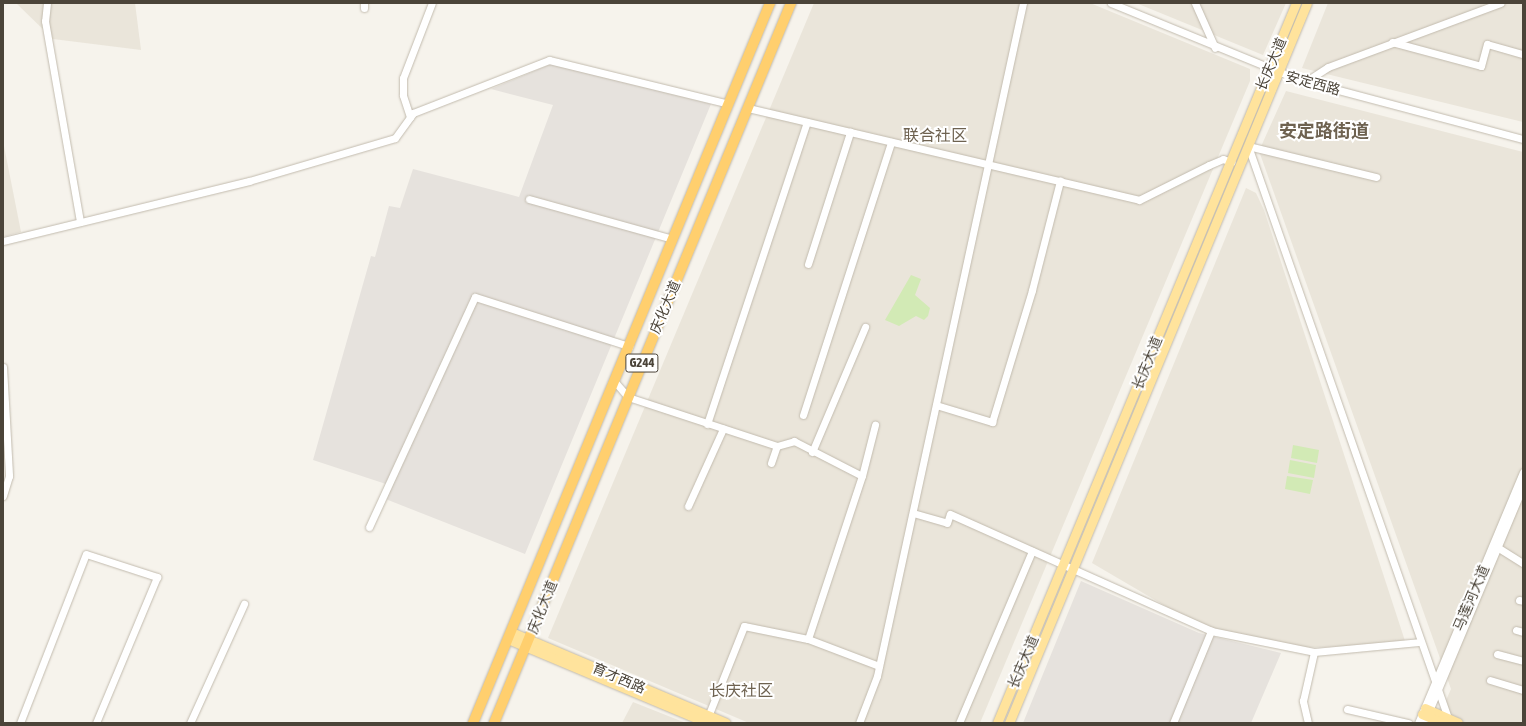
<!DOCTYPE html>
<meta charset="utf-8">
<style>
body{margin:0}
#map{position:relative;width:1526px;height:726px;overflow:hidden;background:#f6f3ec;font-family:"Asap Condensed","Noto Sans SC",sans-serif}
div>[style]{position:absolute}
[style*='--x']{left:calc(var(--x)*1px);top:calc(var(--y)*1px);width:calc(var(--w)*1px);rotate:calc(var(--a)*1deg)}
.residential>*{inset:0;background:#eae5da}
.industrial>*{inset:0;background:#e6e2dd}
.green>*{inset:0;background:#d2eab5}
.roads{filter:drop-shadow(0 0 1px #c2bbae) drop-shadow(0 0 1px #c2bbae)}
.minor>*{height:7px;margin:-3.5px;padding:0 3.5px;transform-origin:3.5px;border-radius:3.5px;background:#fff}
.major>*{height:9px;margin:-4.5px;padding:0 4.5px;transform-origin:4.5px;border-radius:4.5px;background:#ffe39c}
.highway>*{height:10px;margin:-5px;padding:0 5px;transform-origin:5px;border-radius:5px;background:#ffcf6e}
span{translate:-50% -50%;white-space:nowrap;text-align:center;line-height:1.15;-webkit-text-stroke:4px #fff;paint-order:stroke}
.shield-label span{padding:1px 3px;background:#fff;border:1px solid;border-radius:3px;-webkit-text-stroke-width:0}
.shield-label{font-size:13px;color:#4b4439;font-weight:700}
.street-label{font-size:14px;color:#4b4439}
.quarter-label{font-size:16px;color:#6e6250}
.district-label{font-size:18px;color:#6e6250;font-weight:700}
.frame{position:absolute;inset:0;border:4px solid #4b4439;pointer-events:none}
</style>
<div id="map">
<div class="residential">
<i style="clip-path:polygon(16px 3px,135px 3px,141px 50px,53px 39px)"></i>
<i style="clip-path:polygon(814px 3px,1090px 3px,1250px 69px,1250px 81px,980px 723px,749px 723px,548px 638px)"></i>
<i style="clip-path:polygon(1136px 3px,1286px 3px,1263px 55px)"></i>
<i style="clip-path:polygon(1328px 3px,1523px 3px,1523px 122px,1302px 68px)"></i>
<i style="clip-path:polygon(1286px 91px,1523px 152px,1523px 723px,1436px 723px,1451px 689px,1259px 151px)"></i>
<i style="clip-path:polygon(3px 141px,21px 232px,3px 237px)"></i>
<i style="clip-path:polygon(1246px 188px,1256px 193px,1264px 210px,1406px 644px,1296px 648px,1208px 631px,1092px 563px)"></i>
<i style="clip-path:polygon(633px 702px,686px 723px,622px 723px)"></i>
</div>
<div class="industrial">
<i style="clip-path:polygon(551px 64px,711px 104px,525px 554px,383px 498px,389px 485px,313px 460px,371px 256px,375px 257px,389px 206px,400px 208px,413px 169px,519px 197px,553px 105px,491px 89px)"></i>
<i style="clip-path:polygon(1081px 581px,1199px 633px,1281px 653px,1251px 723px,1023px 723px)"></i>
</div>
<div class="green">
<i style="clip-path:polygon(911px 275px,921px 279px,915px 295px,930px 308px,928px 316px,924px 320px,916px 316px,899px 326px,885px 320px)"></i>
<i style="clip-path:polygon(1293px 445px,1319px 450px,1317px 463px,1291px 458px)"></i>
<i style="clip-path:polygon(1290px 460px,1316px 465px,1314px 478px,1288px 473px)"></i>
<i style="clip-path:polygon(1287px 476px,1313px 480px,1310px 494px,1285px 489px)"></i>
</div>
<div class="roads">
<div class="minor">
<i style="--x:47;--y:3;--w:18;--a:96"></i>
<i style="--x:45;--y:21;--w:204;--a:80.1"></i>
<i style="--x:1111;--y:3;--w:201;--a:22.2"></i>
<i style="--x:1297;--y:79;--w:234;--a:14.9"></i>
<i style="--x:1195;--y:3;--w:49;--a:66"></i>
<i style="--x:364;--y:8;--w:5;--a:-90"></i>
<i style="--x:1392;--y:42;--w:92;--a:15.1"></i>
<i style="--x:1481;--y:66;--w:23;--a:-75"></i>
<i style="--x:1487;--y:44;--w:37;--a:16"></i>
<i style="--x:1305;--y:82;--w:27;--a:-33"></i>
<i style="--x:1328;--y:67;--w:184;--a:-20.4"></i>
<i style="--x:748;--y:108;--w:402;--a:13.2"></i>
<i style="--x:1139;--y:200;--w:78;--a:-26.6"></i>
<i style="--x:1209;--y:165;--w:15;--a:-23"></i>
<i style="--x:1223;--y:159;--w:9;--a:21"></i>
<i style="--x:410;--y:117;--w:23;--a:-108"></i>
<i style="--x:403;--y:95;--w:17;--a:-90"></i>
<i style="--x:403;--y:78;--w:80;--a:-68.9"></i>
<i style="--x:1248;--y:146;--w:609;--a:70.73"></i>
<i style="--x:1248;--y:146;--w:132;--a:13.6"></i>
<i style="--x:529;--y:199;--w:149;--a:15.5"></i>
<i style="--x:3;--y:241;--w:253;--a:-13.7"></i>
<i style="--x:249;--y:181;--w:152;--a:-16.4"></i>
<i style="--x:395;--y:138;--w:31;--a:-54"></i>
<i style="--x:413;--y:113;--w:146;--a:-21.3"></i>
<i style="--x:549;--y:60;--w:185;--a:13.7"></i>
<i style="--x:808;--y:264;--w:139;--a:-72.3"></i>
<i style="--x:3;--y:367;--w:109;--a:86.8"></i>
<i style="--x:9;--y:476;--w:21;--a:107"></i>
<i style="--x:615;--y:382;--w:20;--a:49"></i>
<i style="--x:628;--y:397;--w:157;--a:18.2"></i>
<i style="--x:936;--y:405;--w:59;--a:16.9"></i>
<i style="--x:992;--y:422;--w:138;--a:-73.1"></i>
<i style="--x:1032;--y:290;--w:113;--a:-75.6"></i>
<i style="--x:803;--y:415;--w:287;--a:-72.1"></i>
<i style="--x:707;--y:424;--w:318;--a:-71.7"></i>
<i style="--x:812;--y:452;--w:136;--a:-67"></i>
<i style="--x:771;--y:463;--w:18;--a:-71"></i>
<i style="--x:777;--y:446;--w:18;--a:-16"></i>
<i style="--x:794;--y:441;--w:76;--a:27.2"></i>
<i style="--x:688;--y:506;--w:85;--a:-65.6"></i>
<i style="--x:913;--y:513;--w:35;--a:16"></i>
<i style="--x:947;--y:523;--w:9;--a:-72"></i>
<i style="--x:950;--y:514;--w:286;--a:24.1"></i>
<i style="--x:1211;--y:631;--w:105;--a:11.5"></i>
<i style="--x:1314;--y:652;--w:105;--a:-5.4"></i>
<i style="--x:369;--y:527;--w:253;--a:-65.3"></i>
<i style="--x:475;--y:297;--w:162;--a:17.7"></i>
<i style="--x:1497;--y:547;--w:31;--a:32"></i>
<i style="--x:1519;--y:600;--w:4;--a:14"></i>
<i style="--x:1516;--y:630;--w:7;--a:16"></i>
<i style="--x:808;--y:639;--w:172;--a:-71.7"></i>
<i style="--x:862;--y:476;--w:53;--a:-75.7"></i>
<i style="--x:1497;--y:654;--w:27;--a:15"></i>
<i style="--x:1490;--y:680;--w:34;--a:17"></i>
<i style="--x:1347;--y:709;--w:63;--a:12.9"></i>
<i style="--x:707;--y:719;--w:100;--a:-68.3"></i>
<i style="--x:744;--y:626;--w:65;--a:11.5"></i>
<i style="--x:808;--y:639;--w:76;--a:20.8"></i>
<i style="--x:20;--y:723;--w:181;--a:-68.7"></i>
<i style="--x:86;--y:554;--w:75;--a:17.9"></i>
<i style="--x:157;--y:577;--w:158;--a:112.7"></i>
<i style="--x:190;--y:723;--w:131;--a:-65.6"></i>
<i style="--x:859;--y:723;--w:50;--a:-69"></i>
<i style="--x:877;--y:676;--w:689;--a:-77.76"></i>
<i style="--x:959;--y:723;--w:187;--a:-67"></i>
<i style="--x:1173;--y:723;--w:100;--a:-67.6"></i>
<i style="--x:1308;--y:723;--w:23;--a:-103"></i>
<i style="--x:1303;--y:701;--w:50;--a:-77.3"></i>
<i style="--x:1418;--y:723;--w:272;--a:-67.3"></i>
<i style="--x:1424;--y:723;--w:257;--a:-67.3"></i>
</div>
<div class="major">
<i style="--x:511;--y:632;--w:233;--a:22.9"></i>
<i style="--x:508;--y:639;--w:217;--a:22.8"></i>
<i style="--x:1425;--y:708;--w:36;--a:24"></i>
<i style="--x:1422;--y:714;--w:23;--a:23"></i>
<i style="--x:997;--y:723;--w:780;--a:-67.45"></i>
<i style="--x:1009;--y:723;--w:779;--a:-67.52"></i>
</div>
<div class="highway">
<i style="--x:473;--y:723;--w:779;--a:-67.58"></i>
<i style="--x:494;--y:723;--w:779;--a:-67.58"></i>
</div>
</div>
<div class="shield-label">
<span style="left:642px;top:363px">G244</span>
</div>
<div class="street-label">
<span style="left:1271px;top:64px;rotate:-67deg">长庆大道</span>
<span style="left:1313px;top:83px;rotate:15deg">安定西路</span>
<span style="left:665px;top:307px;rotate:-67deg">庆化大道</span>
<span style="left:1147px;top:363px;rotate:-68deg">长庆大道</span>
<span style="left:1471px;top:598px;rotate:-67deg">马莲河大道</span>
<span style="left:542px;top:607px;rotate:-68deg">庆化大道</span>
<span style="left:1023px;top:662px;rotate:-67deg">长庆大道</span>
<span style="left:619px;top:678px;rotate:23deg">育才西路</span>
</div>
<div class="quarter-label">
<span style="left:935px;top:135px">联合社区</span>
<span style="left:741px;top:690px">长庆社区</span>
</div>
<div class="district-label">
<span style="left:1324px;top:131px">安定路街道</span>
</div>
<div class="frame"></div>
</div>
